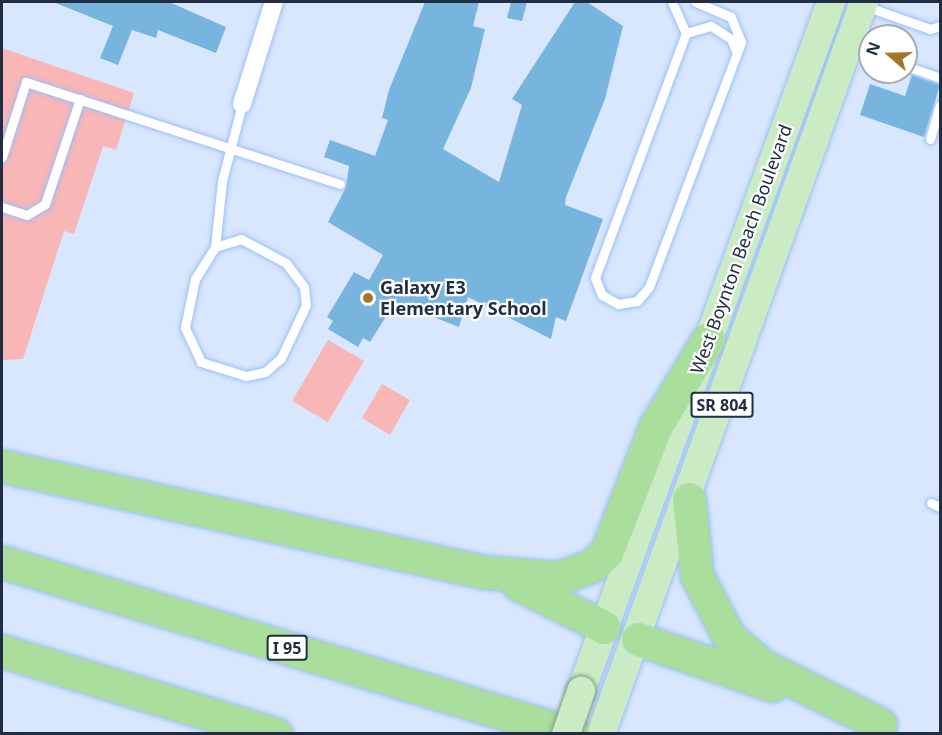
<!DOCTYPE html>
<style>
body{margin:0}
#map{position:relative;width:942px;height:735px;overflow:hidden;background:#d8e7fe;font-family:"Noto Sans",sans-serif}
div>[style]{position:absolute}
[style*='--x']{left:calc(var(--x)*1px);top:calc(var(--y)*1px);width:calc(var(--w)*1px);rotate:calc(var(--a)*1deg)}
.green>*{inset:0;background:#f9b6b6}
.building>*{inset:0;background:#77b4de}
.roads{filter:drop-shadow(0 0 2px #9cbff7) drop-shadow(0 0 2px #9cbff7)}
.lane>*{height:9px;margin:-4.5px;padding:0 4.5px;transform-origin:4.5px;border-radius:4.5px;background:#fff}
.street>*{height:18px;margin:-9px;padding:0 9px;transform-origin:9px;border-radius:9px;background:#fff}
.primary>*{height:28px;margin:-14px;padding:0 14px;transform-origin:14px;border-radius:14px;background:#cbebc4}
.highway>*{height:33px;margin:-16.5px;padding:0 16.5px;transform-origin:16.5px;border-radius:16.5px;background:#a9de9c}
.bridges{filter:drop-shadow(0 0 2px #79a07d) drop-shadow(0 0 2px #79a07d)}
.primary-bridge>*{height:28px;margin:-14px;padding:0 14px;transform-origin:14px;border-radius:14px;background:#cbebc4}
.dots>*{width:16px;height:16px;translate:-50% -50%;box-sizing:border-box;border:3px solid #fff;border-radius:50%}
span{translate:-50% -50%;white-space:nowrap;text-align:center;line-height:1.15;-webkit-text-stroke:4.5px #fff;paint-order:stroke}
.shield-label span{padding:2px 4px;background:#fff;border:2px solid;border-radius:4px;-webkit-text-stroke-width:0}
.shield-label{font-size:16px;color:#202d43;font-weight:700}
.street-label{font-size:18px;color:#202d43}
.poi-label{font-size:18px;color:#202d43;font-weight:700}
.left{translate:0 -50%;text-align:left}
.frame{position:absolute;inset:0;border:3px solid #202d43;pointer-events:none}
.north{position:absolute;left:858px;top:24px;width:60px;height:60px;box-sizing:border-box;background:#fff;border:2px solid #a6abb4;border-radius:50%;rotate:290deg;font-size:16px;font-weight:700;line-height:24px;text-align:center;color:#202d43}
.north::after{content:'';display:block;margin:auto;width:21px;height:27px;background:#a27828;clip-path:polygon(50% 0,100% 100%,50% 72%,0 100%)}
</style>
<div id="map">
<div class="green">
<i style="clip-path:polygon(2px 48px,134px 93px,116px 150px,103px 146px,74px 234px,64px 231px,23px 359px,2px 360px)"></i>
<i style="clip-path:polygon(328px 340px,364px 361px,328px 422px,292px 401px)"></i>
<i style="clip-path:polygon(382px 384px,410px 400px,390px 435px,362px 418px)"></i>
</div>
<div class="building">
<i style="clip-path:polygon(53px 2px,169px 2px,226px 27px,216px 53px,158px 30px,156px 38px,132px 30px,118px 65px,100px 58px,113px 26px)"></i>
<i style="clip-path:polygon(425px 2px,479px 2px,473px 26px,485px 29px,471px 88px,443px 149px,499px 182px,522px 105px,512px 99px,575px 2px,587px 2px,623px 26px,605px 99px,566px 197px,565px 205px,603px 219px,566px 321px,556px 317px,551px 339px,468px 297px,459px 327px,395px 302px,370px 342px,363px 338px,358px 347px,328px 329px,333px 321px,327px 317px,354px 272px,369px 280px,383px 255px,328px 222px,346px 187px,349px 166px,324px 157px,330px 140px,375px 156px,388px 120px,382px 118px,389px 90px)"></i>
<i style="clip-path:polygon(511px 2px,527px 2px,522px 21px,507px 18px)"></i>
<i style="clip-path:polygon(912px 75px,940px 85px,924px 137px,860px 115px,870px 84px,905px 96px)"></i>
</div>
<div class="roads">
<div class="lane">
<i style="--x:672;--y:2;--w:34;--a:66"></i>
<i style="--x:686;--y:33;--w:261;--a:110.4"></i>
<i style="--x:595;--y:278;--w:18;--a:68"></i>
<i style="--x:602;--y:295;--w:18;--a:29"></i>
<i style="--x:618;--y:304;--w:19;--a:-9"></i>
<i style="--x:637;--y:301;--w:18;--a:-49"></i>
<i style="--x:649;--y:287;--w:262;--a:-69.4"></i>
<i style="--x:741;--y:42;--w:27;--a:-112"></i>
<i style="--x:731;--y:17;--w:39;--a:-157"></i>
<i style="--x:865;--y:6;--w:69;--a:19.5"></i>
<i style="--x:930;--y:29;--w:10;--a:-17"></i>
<i style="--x:686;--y:33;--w:26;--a:-16"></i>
<i style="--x:711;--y:26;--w:24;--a:33"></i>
<i style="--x:731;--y:39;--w:15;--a:67"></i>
<i style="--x:850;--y:48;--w:21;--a:17"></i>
<i style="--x:906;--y:66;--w:36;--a:19"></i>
<i style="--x:930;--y:139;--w:35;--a:-74"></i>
<i style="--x:2;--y:157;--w:79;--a:-72.3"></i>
<i style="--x:26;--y:82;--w:330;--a:18"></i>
<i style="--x:2;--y:207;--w:26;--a:18"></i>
<i style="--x:27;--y:215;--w:21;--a:-31"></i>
<i style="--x:45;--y:204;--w:111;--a:-71.6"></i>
<i style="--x:241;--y:239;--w:51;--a:28.1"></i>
<i style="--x:286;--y:263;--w:30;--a:53"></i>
<i style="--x:304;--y:287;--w:18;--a:84"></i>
<i style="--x:306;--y:305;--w:59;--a:115.3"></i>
<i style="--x:281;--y:358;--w:21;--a:139"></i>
<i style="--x:265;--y:372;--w:19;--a:168"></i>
<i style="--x:246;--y:376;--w:47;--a:-162.7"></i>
<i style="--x:201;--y:362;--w:38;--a:-115"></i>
<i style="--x:185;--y:327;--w:49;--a:-78.2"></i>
<i style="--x:195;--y:279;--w:38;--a:-58"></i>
<i style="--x:215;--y:247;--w:27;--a:-17"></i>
<i style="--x:215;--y:247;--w:66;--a:-83.9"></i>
<i style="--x:222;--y:181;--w:80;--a:-75.4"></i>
<i style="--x:931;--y:503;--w:10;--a:24"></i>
</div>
<div class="street">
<i style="--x:242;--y:104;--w:107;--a:-72.6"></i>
</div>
<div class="primary">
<i style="--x:581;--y:691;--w:733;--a:-70.06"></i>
<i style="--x:601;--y:734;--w:778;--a:-70.24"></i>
</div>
<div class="highway">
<i style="--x:2;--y:466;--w:495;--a:12.4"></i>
<i style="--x:486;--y:572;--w:73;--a:4.7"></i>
<i style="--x:559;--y:578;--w:34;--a:-21"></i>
<i style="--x:591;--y:566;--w:20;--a:-41"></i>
<i style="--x:606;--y:553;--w:135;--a:-68.7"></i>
<i style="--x:655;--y:427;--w:103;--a:-58.9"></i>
<i style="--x:689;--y:499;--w:77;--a:84.1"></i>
<i style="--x:697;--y:576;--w:69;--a:62.3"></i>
<i style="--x:729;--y:637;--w:45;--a:40.5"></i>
<i style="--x:763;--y:666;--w:131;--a:26.4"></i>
<i style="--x:2;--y:562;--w:596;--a:16.76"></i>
<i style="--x:518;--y:584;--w:96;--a:26.6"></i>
<i style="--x:638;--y:639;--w:142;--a:18.9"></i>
<i style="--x:2;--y:651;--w:286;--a:16.9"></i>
</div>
</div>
<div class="bridges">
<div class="primary-bridge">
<i style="--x:566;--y:734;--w:46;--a:-70.8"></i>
</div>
</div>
<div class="dots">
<i style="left:368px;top:298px;background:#a27828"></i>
</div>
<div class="shield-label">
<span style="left:722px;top:405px">SR 804</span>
<span style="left:287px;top:648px">I 95</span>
</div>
<div class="street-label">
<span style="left:741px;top:249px;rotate:-70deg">West Boynton Beach Boulevard</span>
</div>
<div class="poi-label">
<span class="left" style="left:380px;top:298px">Galaxy E3<br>Elementary School</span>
</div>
<div class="frame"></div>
<div class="north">N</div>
</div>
